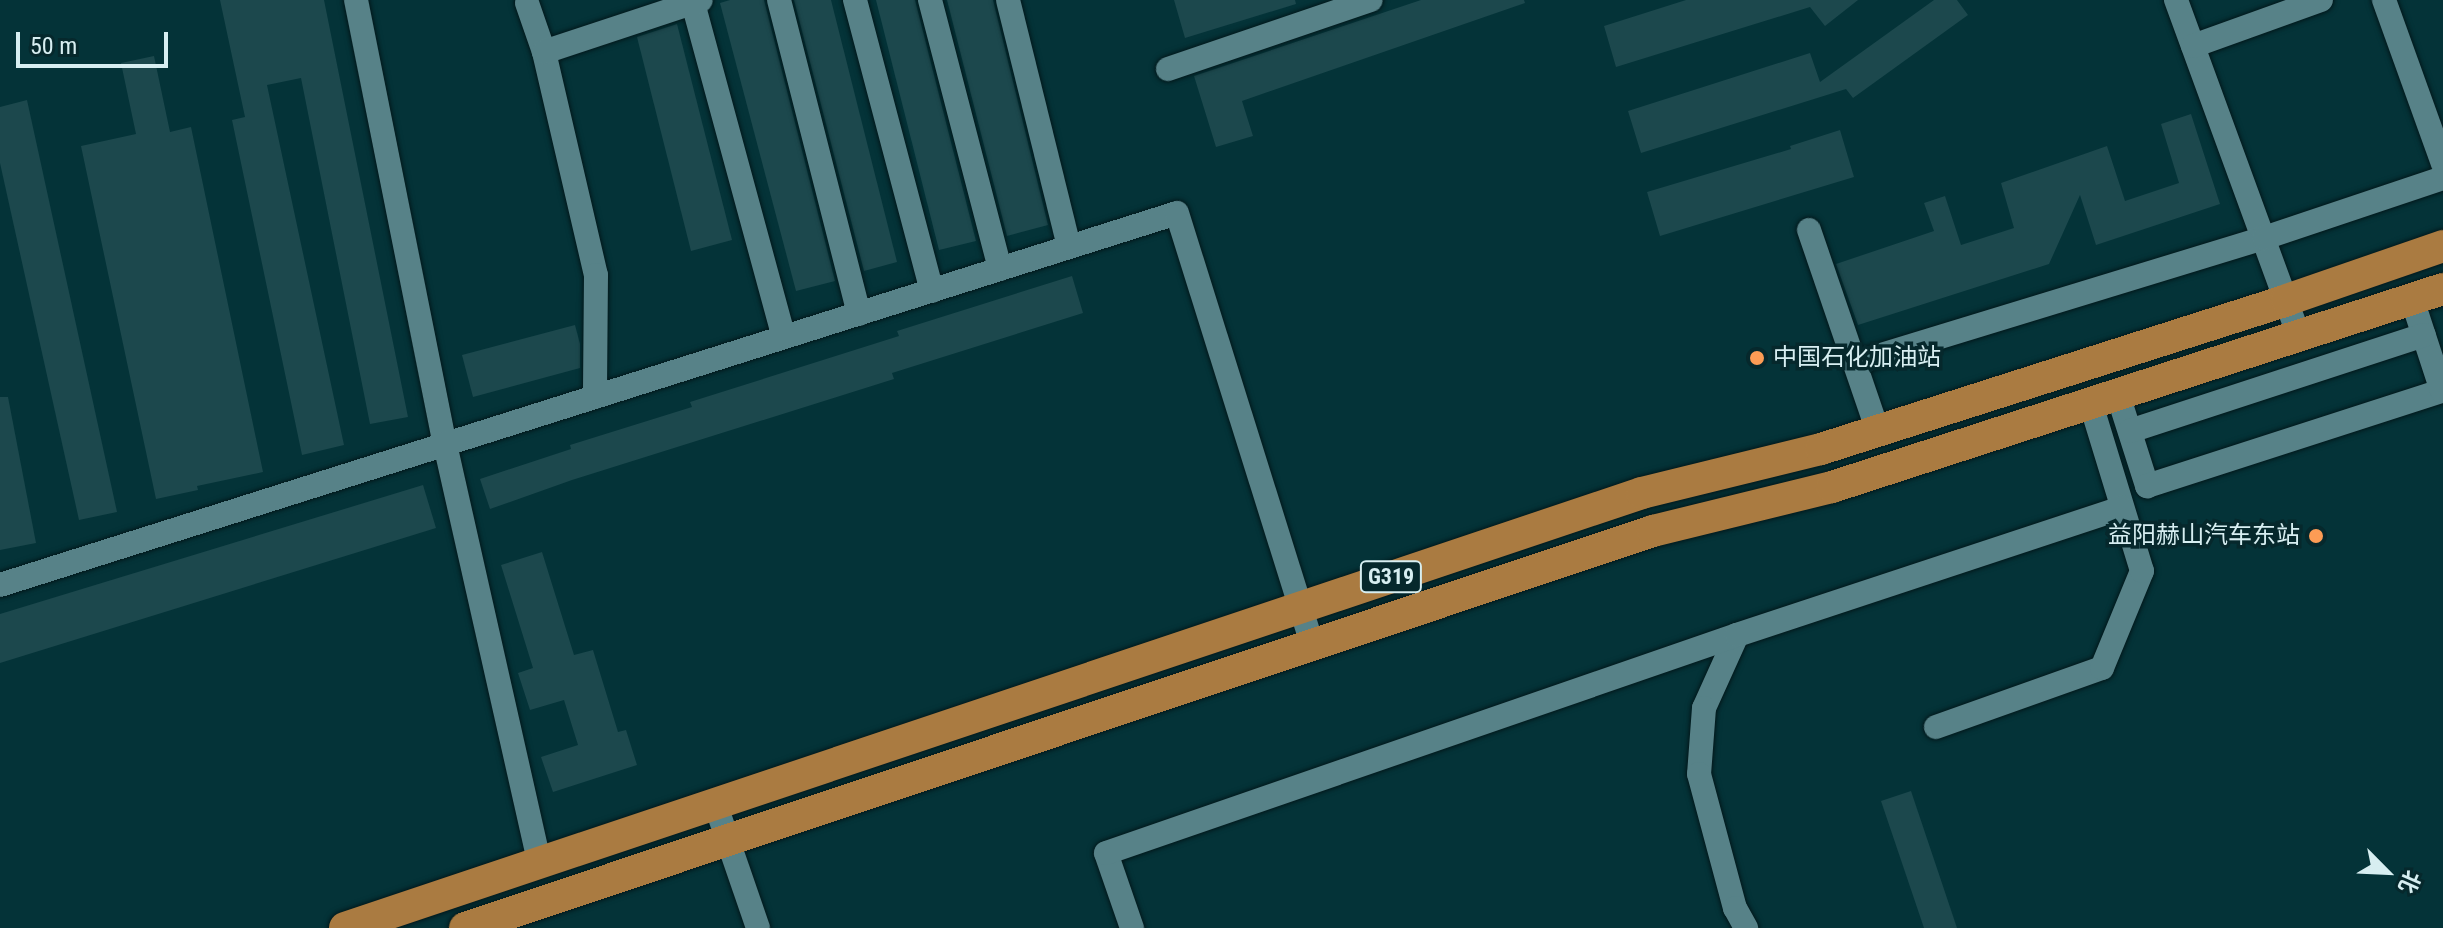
<!DOCTYPE html>
<meta charset="utf-8">
<style>
body{margin:0}
#map{position:relative;width:2443px;height:928px;overflow:hidden;background:#043338;font-family:"Roboto Condensed","Noto Sans SC",sans-serif}
div>[style]{position:absolute}
[style*='--x']{left:calc(var(--x)*1px);top:calc(var(--y)*1px);width:calc(var(--w)*1px);rotate:calc(var(--a)*1deg)}
.building>*{inset:0;background:#1c484d}
.roads{filter:drop-shadow(0 0 2px #03181b) drop-shadow(0 0 2px #03181b)}
.minor>*{height:24px;margin:-12px;padding:0 12px;transform-origin:12px;border-radius:12px;background:#578288}
.major>*{height:32px;margin:-16px;padding:0 16px;transform-origin:16px;border-radius:16px;background:#aa7b41}
.dots>*{width:22px;height:22px;translate:-50% -50%;box-sizing:border-box;border:4px solid #06282c;border-radius:50%}
span{translate:-50% -50%;white-space:nowrap;text-align:center;line-height:1.15;-webkit-text-stroke:7px #06282c;paint-order:stroke}
.shield-label span{padding:2px 6px;background:#06282c;border:2px solid;border-radius:6px;-webkit-text-stroke-width:0}
.shield-label{font-size:22px;color:#d7eef1;font-weight:700}
.poi-label{font-size:24px;color:#d7eef1}
.left{translate:0 -50%;text-align:left}
.right{translate:-100% -50%;text-align:right}
.north{position:absolute;left:2347px;top:832px;width:80px;height:80px;-webkit-text-stroke:6px #06282c;paint-order:stroke;rotate:114deg;font-size:22px;font-weight:700;line-height:32px;text-align:center;color:#d7eef1}
.north::after{content:'';display:block;margin:auto;width:28px;height:36px;background:#d7eef1;clip-path:polygon(50% 0,100% 100%,50% 72%,0 100%)}
.scale{position:absolute;left:16px;top:32px;width:152px;height:36px;box-sizing:border-box;border:4px solid #d7eef1;border-top:0;padding-left:10px;font-size:24px;line-height:28px;white-space:nowrap;color:#d7eef1;-webkit-text-stroke:6px #06282c;paint-order:stroke}
</style>
<div id="map">
<div class="building">
<i style="clip-path:polygon(220px 0,324px 0,408px 417px,370px 424px,301px 78px,267px 85px,344px 445px,302px 455px,232px 120px,245px 117px)"></i>
<i style="clip-path:polygon(730px 0,764px 0,835px 281px,796px 291px,720px 3px)"></i>
<i style="clip-path:polygon(794px 0,831px 0,897px 262px,864px 271px)"></i>
<i style="clip-path:polygon(876px 0,915px 0,976px 241px,939px 250px)"></i>
<i style="clip-path:polygon(947px 0,993px 0,1048px 225px,1007px 236px)"></i>
<i style="clip-path:polygon(1174px 0,1295px 0,1296px 4px,1185px 38px)"></i>
<i style="clip-path:polygon(1421px 0,1524px 0,1525px 3px,1242px 101px,1253px 136px,1216px 147px,1194px 76px)"></i>
<i style="clip-path:polygon(1686px 0,1858px 0,1825px 26px,1810px 7px,1616px 67px,1604px 26px)"></i>
<i style="clip-path:polygon(1934px 0,1957px 0,1968px 15px,1853px 98px,1846px 89px,1641px 153px,1628px 111px,1810px 53px,1820px 82px)"></i>
<i style="clip-path:polygon(677px 24px,732px 240px,691px 251px,637px 37px)"></i>
<i style="clip-path:polygon(154px 56px,170px 132px,191px 127px,263px 472px,197px 486px,198px 490px,156px 499px,81px 146px,136px 134px,121px 63px)"></i>
<i style="clip-path:polygon(27px 100px,117px 512px,79px 520px,0 163px,0 107px)"></i>
<i style="clip-path:polygon(2191px 114px,2220px 204px,2096px 245px,2080px 195px,2049px 264px,1858px 325px,1836px 264px,1934px 231px,1924px 203px,1945px 196px,1961px 245px,2014px 228px,2001px 183px,2107px 146px,2125px 201px,2179px 183px,2161px 124px)"></i>
<i style="clip-path:polygon(1840px 130px,1854px 177px,1660px 236px,1647px 192px,1791px 149px,1790px 146px)"></i>
<i style="clip-path:polygon(1072px 276px,1083px 313px,892px 373px,894px 379px,572px 480px,490px 509px,480px 479px,571px 449px,570px 445px,692px 407px,690px 402px,899px 336px,897px 331px)"></i>
<i style="clip-path:polygon(575px 325px,580px 344px,580px 368px,473px 397px,462px 355px)"></i>
<i style="clip-path:polygon(0 397px,8px 397px,36px 543px,0 550px)"></i>
<i style="clip-path:polygon(423px 485px,436px 528px,0 663px,0 614px)"></i>
<i style="clip-path:polygon(542px 552px,574px 655px,593px 650px,618px 732px,626px 730px,637px 765px,553px 792px,541px 757px,578px 745px,564px 700px,530px 710px,518px 673px,533px 668px,501px 565px)"></i>
<i style="clip-path:polygon(1911px 791px,1957px 928px,1924px 928px,1881px 801px)"></i>
</div>
<div class="roads">
<div class="minor">
<i style="--x:356;--y:0;--w:453;--a:78.7"></i>
<i style="--x:445;--y:444;--w:428;--a:77.3"></i>
<i style="--x:779;--y:0;--w:324;--a:75.7"></i>
<i style="--x:855;--y:0;--w:301;--a:75.2"></i>
<i style="--x:930;--y:0;--w:278;--a:75.4"></i>
<i style="--x:1008;--y:0;--w:254;--a:76.1"></i>
<i style="--x:2176;--y:0;--w:360;--a:69.9"></i>
<i style="--x:2384;--y:0;--w:174;--a:70.2"></i>
<i style="--x:527;--y:3;--w:52;--a:70.9"></i>
<i style="--x:544;--y:52;--w:229;--a:76.9"></i>
<i style="--x:596;--y:275;--w:122;--a:90.5"></i>
<i style="--x:693;--y:3;--w:346;--a:74.8"></i>
<i style="--x:2193;--y:46;--w:136;--a:-19.8"></i>
<i style="--x:544;--y:52;--w:165;--a:-18.3"></i>
<i style="--x:1168;--y:69;--w:214;--a:-18.8"></i>
<i style="--x:1809;--y:230;--w:213;--a:71.1"></i>
<i style="--x:1855;--y:363;--w:428;--a:-17"></i>
<i style="--x:2264;--y:238;--w:189;--a:-18.5"></i>
<i style="--x:2118;--y:395;--w:96;--a:72.3"></i>
<i style="--x:2147;--y:486;--w:310;--a:-17.9"></i>
<i style="--x:2442;--y:391;--w:97;--a:-108.1"></i>
<i style="--x:2130;--y:431;--w:309;--a:-18.1"></i>
<i style="--x:0;--y:585;--w:1234;--a:-17.54"></i>
<i style="--x:1177;--y:213;--w:453;--a:72.6"></i>
<i style="--x:1737;--y:635;--w:80;--a:114.3"></i>
<i style="--x:1704;--y:708;--w:66;--a:94.3"></i>
<i style="--x:1699;--y:774;--w:139;--a:75"></i>
<i style="--x:1735;--y:908;--w:23;--a:61"></i>
<i style="--x:1936;--y:727;--w:176;--a:-19.6"></i>
<i style="--x:2102;--y:668;--w:105;--a:-67.6"></i>
<i style="--x:2142;--y:571;--w:175;--a:-107"></i>
<i style="--x:715;--y:803;--w:132;--a:71"></i>
<i style="--x:1132;--y:928;--w:79;--a:-109.1"></i>
<i style="--x:1106;--y:853;--w:668;--a:-19.06"></i>
<i style="--x:1737;--y:635;--w:405;--a:-18.3"></i>
</div>
<div class="major">
<i style="--x:345;--y:928;--w:1368;--a:-18.54"></i>
<i style="--x:1642;--y:493;--w:184;--a:-13.8"></i>
<i style="--x:1821;--y:449;--w:489;--a:-17.7"></i>
<i style="--x:2287;--y:300;--w:165;--a:-19.1"></i>
<i style="--x:465;--y:928;--w:1253;--a:-18.48"></i>
<i style="--x:1653;--y:531;--w:184;--a:-13.8"></i>
<i style="--x:1832;--y:487;--w:642;--a:-17.96"></i>
</div>
</div>
<div class="dots">
<i style="left:1757px;top:358px;background:#fd9c55"></i>
<i style="left:2316px;top:536px;background:#fd9c55"></i>
</div>
<div class="shield-label">
<span style="left:1391px;top:577px">G319</span>
</div>
<div class="poi-label">
<span class="left" style="left:1773px;top:358px">中国石化加油站</span>
<span class="right" style="left:2300px;top:536px">益阳赫山汽车东站</span>
</div>
<div class="north">北</div>
<div class="scale">50 m</div>
</div>
